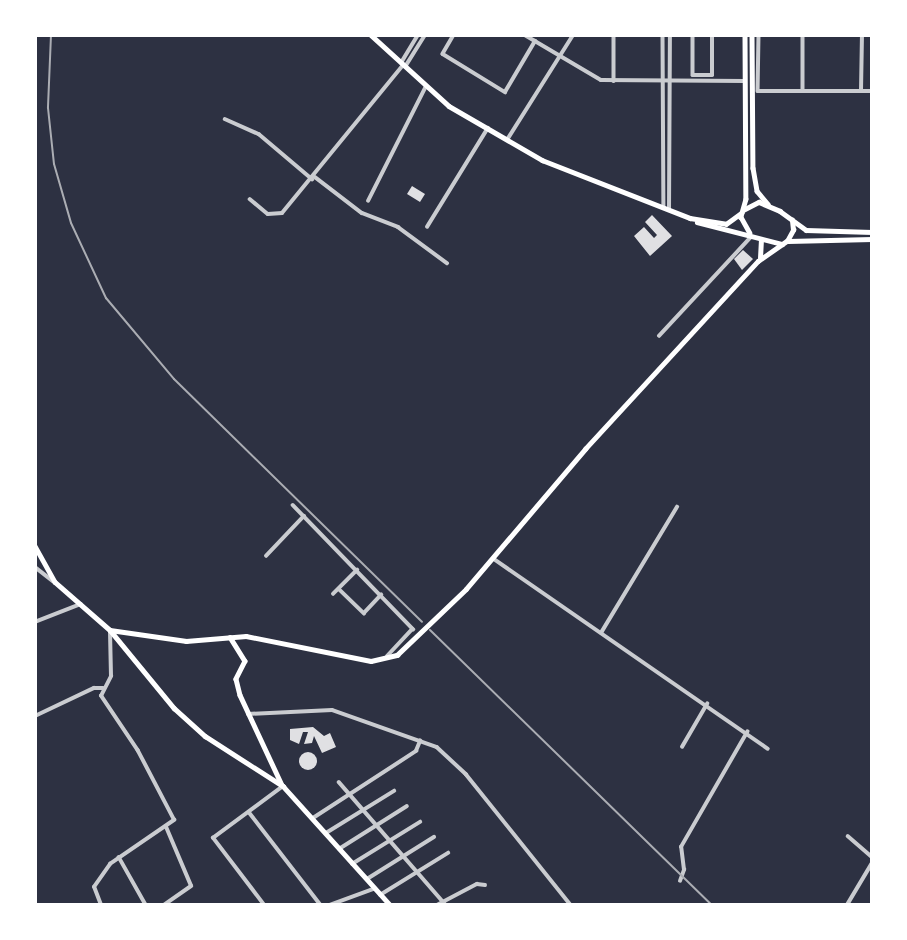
<!DOCTYPE html>
<style>
body{margin:0}
#map{position:relative;width:907px;height:940px;overflow:hidden;background:#2d3142;font-family:Ubuntu,sans-serif}
div>[style]{position:absolute}
[style*='--x']{left:calc(var(--x)*1px);top:calc(var(--y)*1px);width:calc(var(--w)*1px);rotate:calc(var(--a)*1deg)}
.building>*{inset:0;background:#e0e0e3}
.round{border-radius:50%}
.minor>*{height:3.5px;margin:-1.75px;padding:0 1.75px;transform-origin:1.75px;border-radius:1.75px;background:#caccd0}
.secondary>*{height:4.5px;margin:-2.25px;padding:0 2.25px;transform-origin:2.25px;border-radius:2.25px;background:#fff}
.rail>*{height:2px;margin:-1px;padding:0 1px;transform-origin:1px;border-radius:1px;background:#abadb3}
span{translate:-50% -50%;white-space:nowrap;text-align:center;line-height:1.15;-webkit-text-stroke:6px #fff;paint-order:stroke}
.frame{position:absolute;inset:0;border:37px solid #fff;pointer-events:none}
</style>
<div id="map">
<div class="building">
<i style="clip-path:polygon(412px 186px,425px 194px,420px 202px,407px 194px)"></i>
<i style="clip-path:polygon(652px 215px,672px 236px,650px 256px,634px 236px,644px 227px,654px 238px,657px 235px,645px 222px)"></i>
<i style="clip-path:polygon(743px 250px,753px 259px,742px 270px,734px 259px)"></i>
<i style="clip-path:polygon(313px 727px,324px 736px,330px 733px,336px 747px,322px 753px,314px 736px,312px 743px,304px 744px,308px 732px,303px 732px,299px 744px,290px 740px,290px 729px)"></i>
<i class="round" style="left:299px;top:752px;width:18px;height:18px"></i>
</div>
<div class="minor">
<i style="--x:454;--y:35;--w:22;--a:120"></i>
<i style="--x:443;--y:54;--w:73;--a:31.5"></i>
<i style="--x:505;--y:92;--w:59;--a:-59.5"></i>
<i style="--x:525;--y:35;--w:88;--a:30.6"></i>
<i style="--x:601;--y:80;--w:144;--a:0.4"></i>
<i style="--x:614;--y:35;--w:46;--a:90"></i>
<i style="--x:663;--y:35;--w:173;--a:89.7"></i>
<i style="--x:693;--y:35;--w:40;--a:90"></i>
<i style="--x:693;--y:75;--w:19;--a:0"></i>
<i style="--x:712;--y:75;--w:40;--a:-90"></i>
<i style="--x:759;--y:35;--w:56;--a:91"></i>
<i style="--x:758;--y:91;--w:114;--a:0"></i>
<i style="--x:803;--y:35;--w:56;--a:90"></i>
<i style="--x:401;--y:63;--w:33;--a:-59"></i>
<i style="--x:405;--y:67;--w:38;--a:-58"></i>
<i style="--x:861;--y:91;--w:56;--a:-89"></i>
<i style="--x:225;--y:119;--w:37;--a:24"></i>
<i style="--x:259;--y:134;--w:70;--a:40.3"></i>
<i style="--x:507;--y:140;--w:124;--a:-57.8"></i>
<i style="--x:315;--y:177;--w:59;--a:37.5"></i>
<i style="--x:362;--y:213;--w:39;--a:21"></i>
<i style="--x:398;--y:227;--w:61;--a:36.3"></i>
<i style="--x:250;--y:199;--w:23;--a:40"></i>
<i style="--x:268;--y:214;--w:14;--a:-4"></i>
<i style="--x:282;--y:213;--w:191;--a:-50.7"></i>
<i style="--x:368;--y:201;--w:127;--a:-63.2"></i>
<i style="--x:669;--y:210;--w:175;--a:-89.7"></i>
<i style="--x:427;--y:227;--w:116;--a:-58.4"></i>
<i style="--x:659;--y:336;--w:135;--a:-47.1"></i>
<i style="--x:293;--y:505;--w:173;--a:45.9"></i>
<i style="--x:413;--y:629;--w:37;--a:133"></i>
<i style="--x:266;--y:556;--w:55;--a:-46.5"></i>
<i style="--x:494;--y:559;--w:333;--a:34.7"></i>
<i style="--x:35;--y:567;--w:23;--a:38"></i>
<i style="--x:339;--y:589;--w:35;--a:44"></i>
<i style="--x:364;--y:613;--w:25;--a:-47"></i>
<i style="--x:333;--y:594;--w:34;--a:-45"></i>
<i style="--x:35;--y:622;--w:49;--a:-21.4"></i>
<i style="--x:601;--y:633;--w:147;--a:-58.9"></i>
<i style="--x:248;--y:714;--w:84;--a:-2.7"></i>
<i style="--x:332;--y:710;--w:111;--a:19.4"></i>
<i style="--x:437;--y:747;--w:40;--a:43"></i>
<i style="--x:466;--y:774;--w:168;--a:51.3"></i>
<i style="--x:35;--y:716;--w:65;--a:-25.4"></i>
<i style="--x:94;--y:688;--w:9;--a:0"></i>
<i style="--x:682;--y:747;--w:50;--a:-59.8"></i>
<i style="--x:339;--y:782;--w:163;--a:49"></i>
<i style="--x:249;--y:812;--w:118;--a:52.3"></i>
<i style="--x:313;--y:818;--w:123;--a:-33"></i>
<i style="--x:416;--y:751;--w:11;--a:-68"></i>
<i style="--x:326;--y:833;--w:80;--a:-31.7"></i>
<i style="--x:848;--y:836;--w:32;--a:41"></i>
<i style="--x:339;--y:849;--w:80;--a:-32.3"></i>
<i style="--x:119;--y:857;--w:55;--a:60.6"></i>
<i style="--x:352;--y:864;--w:80;--a:-31.7"></i>
<i style="--x:367;--y:879;--w:79;--a:-32.1"></i>
<i style="--x:680;--y:881;--w:12;--a:-70"></i>
<i style="--x:684;--y:870;--w:23;--a:-97"></i>
<i style="--x:681;--y:847;--w:133;--a:-60.1"></i>
<i style="--x:380;--y:895;--w:80;--a:-31.7"></i>
<i style="--x:101;--y:905;--w:19;--a:-111"></i>
<i style="--x:94;--y:887;--w:28;--a:-55"></i>
<i style="--x:110;--y:864;--w:78;--a:-34.5"></i>
<i style="--x:174;--y:820;--w:78;--a:-117.6"></i>
<i style="--x:138;--y:751;--w:66;--a:-123.9"></i>
<i style="--x:101;--y:696;--w:22;--a:-63"></i>
<i style="--x:111;--y:676;--w:44;--a:-91.3"></i>
<i style="--x:164;--y:905;--w:33;--a:-35"></i>
<i style="--x:191;--y:886;--w:64;--a:-113"></i>
<i style="--x:264;--y:905;--w:84;--a:-127.3"></i>
<i style="--x:213;--y:838;--w:87;--a:-36.6"></i>
<i style="--x:330;--y:905;--w:46;--a:-20.4"></i>
<i style="--x:437;--y:905;--w:45;--a:-27.7"></i>
<i style="--x:477;--y:884;--w:8;--a:7"></i>
<i style="--x:847;--y:905;--w:49;--a:-59.2"></i>
</div>
<div class="secondary">
<i style="--x:371;--y:35;--w:105;--a:42.3"></i>
<i style="--x:449;--y:106;--w:108;--a:30.1"></i>
<i style="--x:542;--y:160;--w:159;--a:21.4"></i>
<i style="--x:690;--y:218;--w:36;--a:9"></i>
<i style="--x:726;--y:224;--w:19;--a:-36"></i>
<i style="--x:745;--y:35;--w:164;--a:89.7"></i>
<i style="--x:746;--y:199;--w:19;--a:106"></i>
<i style="--x:741;--y:217;--w:18;--a:61"></i>
<i style="--x:752;--y:35;--w:133;--a:89.6"></i>
<i style="--x:753;--y:168;--w:23;--a:80"></i>
<i style="--x:757;--y:191;--w:17;--a:50"></i>
<i style="--x:743;--y:210;--w:18;--a:-27"></i>
<i style="--x:759;--y:202;--w:23;--a:23"></i>
<i style="--x:780;--y:211;--w:32;--a:36"></i>
<i style="--x:806;--y:230;--w:66;--a:1.7"></i>
<i style="--x:697;--y:222;--w:88;--a:14.5"></i>
<i style="--x:788;--y:241;--w:84;--a:-1.4"></i>
<i style="--x:760;--y:258;--w:18;--a:-87"></i>
<i style="--x:35;--y:546;--w:41;--a:60.9"></i>
<i style="--x:55;--y:582;--w:73;--a:41.1"></i>
<i style="--x:110;--y:630;--w:101;--a:50.6"></i>
<i style="--x:174;--y:708;--w:42;--a:42.1"></i>
<i style="--x:205;--y:736;--w:93;--a:32.7"></i>
<i style="--x:283;--y:786;--w:160;--a:48"></i>
<i style="--x:110;--y:630;--w:77;--a:8.2"></i>
<i style="--x:186;--y:641;--w:60;--a:-4.8"></i>
<i style="--x:246;--y:636;--w:127;--a:11.3"></i>
<i style="--x:371;--y:661;--w:27;--a:-13"></i>
<i style="--x:397;--y:655;--w:95;--a:-43.7"></i>
<i style="--x:466;--y:589;--w:184;--a:-49.6"></i>
<i style="--x:585;--y:449;--w:255;--a:-47.4"></i>
<i style="--x:758;--y:261;--w:35;--a:-35"></i>
<i style="--x:787;--y:241;--w:13;--a:-61"></i>
<i style="--x:793;--y:230;--w:10;--a:-96"></i>
<i style="--x:230;--y:637;--w:28;--a:58"></i>
<i style="--x:245;--y:661;--w:20;--a:117"></i>
<i style="--x:236;--y:679;--w:16;--a:76"></i>
<i style="--x:240;--y:695;--w:99;--a:65"></i>
</div>
<div class="rail">
<i style="--x:51;--y:35;--w:73;--a:92.4"></i>
<i style="--x:48;--y:108;--w:56;--a:83.9"></i>
<i style="--x:54;--y:164;--w:61;--a:73.9"></i>
<i style="--x:71;--y:223;--w:83;--a:65"></i>
<i style="--x:106;--y:298;--w:106;--a:50"></i>
<i style="--x:174;--y:379;--w:347;--a:44.4"></i>
<i style="--x:430;--y:630;--w:394;--a:44.3"></i>
</div>
<div class="frame"></div>
</div>
